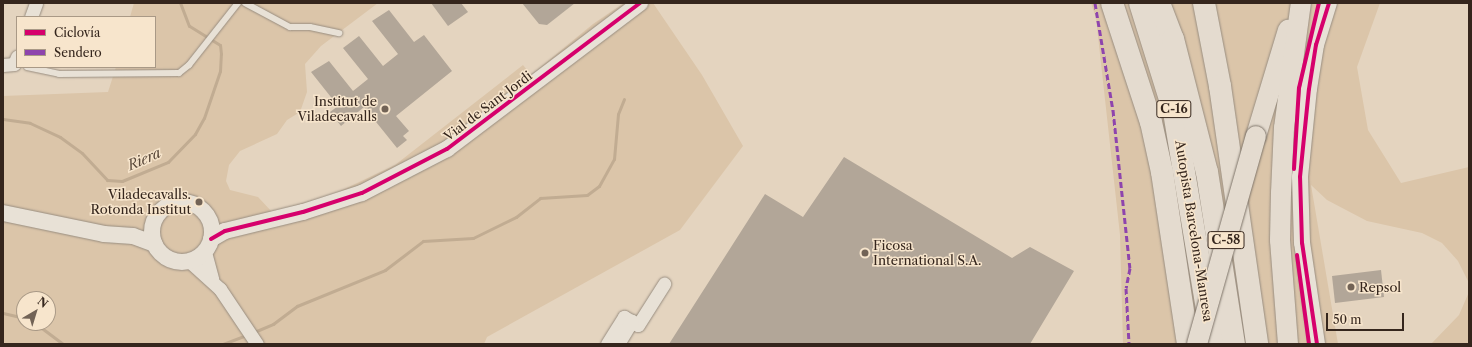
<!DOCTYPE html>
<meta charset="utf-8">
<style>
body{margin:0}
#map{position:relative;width:1472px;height:347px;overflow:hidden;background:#e4d4bf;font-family:"Libre Caslon Text",serif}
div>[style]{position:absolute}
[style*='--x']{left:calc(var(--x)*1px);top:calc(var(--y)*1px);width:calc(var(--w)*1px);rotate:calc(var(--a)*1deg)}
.green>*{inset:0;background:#dbc5a9}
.stream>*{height:3px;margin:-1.5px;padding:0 1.5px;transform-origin:1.5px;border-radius:1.5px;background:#c1ac92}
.building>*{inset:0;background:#b2a698}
.roads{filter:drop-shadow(0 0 1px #988d80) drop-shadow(0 0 1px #988d80)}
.service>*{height:6px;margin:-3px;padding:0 3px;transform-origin:3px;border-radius:3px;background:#e8e1d6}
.minor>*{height:13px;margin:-6.5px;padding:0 6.5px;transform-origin:6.5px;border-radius:6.5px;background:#e8e1d6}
.tertiary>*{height:16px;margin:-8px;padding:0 8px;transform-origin:8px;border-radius:8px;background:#e8e1d6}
.tertiary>.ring{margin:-8px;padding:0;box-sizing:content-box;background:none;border:16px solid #e8e1d6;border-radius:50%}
.primary>*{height:20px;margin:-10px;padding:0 10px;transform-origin:10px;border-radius:10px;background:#e4dbcf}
.motorway>*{height:22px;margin:-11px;padding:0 11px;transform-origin:11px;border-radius:11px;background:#e4dbcf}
.bridges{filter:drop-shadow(0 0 1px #7f756a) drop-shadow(0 0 1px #7f756a)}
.primary-bridge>*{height:20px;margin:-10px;padding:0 10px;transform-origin:10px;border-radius:10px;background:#e4dbcf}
.quiet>*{height:3px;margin-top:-1.5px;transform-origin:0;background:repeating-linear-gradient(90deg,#8e44ad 0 6px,transparent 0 9px)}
.cycleway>*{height:4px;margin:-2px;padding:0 2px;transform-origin:2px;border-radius:2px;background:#d6006c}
.dots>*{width:11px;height:11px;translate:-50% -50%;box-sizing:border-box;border:2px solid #f7e5cc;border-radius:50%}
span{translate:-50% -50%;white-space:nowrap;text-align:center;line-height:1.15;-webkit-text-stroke:3px #f7e5cc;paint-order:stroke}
.shield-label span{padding:1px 3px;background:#f7e5cc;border:1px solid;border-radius:3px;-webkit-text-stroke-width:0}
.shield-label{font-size:12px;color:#35261d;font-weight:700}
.poi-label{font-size:13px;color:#35261d}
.right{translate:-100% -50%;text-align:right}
.left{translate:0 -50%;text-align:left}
.street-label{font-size:13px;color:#35261d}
.water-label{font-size:14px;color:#5a493a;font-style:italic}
.frame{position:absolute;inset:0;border:4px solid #35261d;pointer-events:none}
.legend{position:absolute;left:16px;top:16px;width:140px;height:52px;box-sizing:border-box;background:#f7e5cc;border:1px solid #a99986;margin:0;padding:5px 7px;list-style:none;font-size:12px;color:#35261d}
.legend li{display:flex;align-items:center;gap:8px;height:20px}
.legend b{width:20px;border:1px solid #a99986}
.north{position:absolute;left:16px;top:291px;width:40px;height:40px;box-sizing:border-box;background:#f7e5cc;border:1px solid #a99986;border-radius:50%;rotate:38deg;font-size:11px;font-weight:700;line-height:16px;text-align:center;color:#35261d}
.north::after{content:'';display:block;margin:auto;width:14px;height:18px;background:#726356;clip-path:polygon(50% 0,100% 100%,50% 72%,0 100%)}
.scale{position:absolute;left:1326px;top:313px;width:78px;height:18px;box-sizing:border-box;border:2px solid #35261d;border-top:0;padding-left:5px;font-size:12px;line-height:14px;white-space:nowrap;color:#35261d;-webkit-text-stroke:3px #f7e5cc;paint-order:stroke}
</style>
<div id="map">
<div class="green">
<i style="clip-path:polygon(evenodd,134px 3px,378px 3px,321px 46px,305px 64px,307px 92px,300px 112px,287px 120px,277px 134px,240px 151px,229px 165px,226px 181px,230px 190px,258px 197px,272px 212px,334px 194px,395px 165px,523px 65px,531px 75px,593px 24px,624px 3px,653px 3px,702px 75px,743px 146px,680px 230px,487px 337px,484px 344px,3px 344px,3px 96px,108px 92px,116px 67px,155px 67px,155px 17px,130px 17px,134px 3px,24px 299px,48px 299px,48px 323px,24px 323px,24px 299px)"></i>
<i style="clip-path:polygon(1091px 3px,1380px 3px,1357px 67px,1368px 130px,1401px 183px,1469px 167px,1469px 283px,1458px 261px,1442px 243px,1422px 233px,1367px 221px,1327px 200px,1311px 185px,1338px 344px,1123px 344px,1120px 235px,1096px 18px)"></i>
<i style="clip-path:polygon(1469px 292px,1469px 343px,1431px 344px,1459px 315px)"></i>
</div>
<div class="stream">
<i style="--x:3;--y:119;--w:27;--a:8"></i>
<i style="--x:30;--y:123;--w:33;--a:25"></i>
<i style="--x:60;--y:137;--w:27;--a:36"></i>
<i style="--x:82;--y:153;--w:37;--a:47"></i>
<i style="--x:107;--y:180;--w:15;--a:4"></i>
<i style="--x:122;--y:181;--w:50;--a:-22.4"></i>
<i style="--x:168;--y:162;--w:39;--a:-46"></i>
<i style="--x:195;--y:134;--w:18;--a:-61"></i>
<i style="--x:204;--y:118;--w:50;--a:-71.2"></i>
<i style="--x:220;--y:71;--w:17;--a:-87"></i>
<i style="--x:221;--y:54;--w:9;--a:-96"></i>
<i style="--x:220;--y:45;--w:36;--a:-148"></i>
<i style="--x:189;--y:26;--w:25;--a:-111"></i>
<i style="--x:3;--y:313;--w:22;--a:13"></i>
<i style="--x:35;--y:323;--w:35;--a:37"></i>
<i style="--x:254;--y:332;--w:21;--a:-23"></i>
<i style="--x:273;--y:324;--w:30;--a:-37"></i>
<i style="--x:297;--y:306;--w:95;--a:-22.2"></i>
<i style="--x:385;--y:270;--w:48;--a:-37.3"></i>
<i style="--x:423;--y:241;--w:50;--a:-3.4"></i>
<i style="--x:473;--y:238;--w:48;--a:-26"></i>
<i style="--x:516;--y:217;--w:31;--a:-38"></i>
<i style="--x:540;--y:198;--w:47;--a:-3.7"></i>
<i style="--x:587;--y:195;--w:15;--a:-37"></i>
<i style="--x:599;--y:186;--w:31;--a:-61"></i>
<i style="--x:614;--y:159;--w:45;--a:-84.9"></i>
<i style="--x:618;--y:114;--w:16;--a:-68"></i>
<i style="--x:223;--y:344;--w:26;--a:-21"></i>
</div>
<div class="building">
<i style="clip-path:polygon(431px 3px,461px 3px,468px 12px,448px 26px)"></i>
<i style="clip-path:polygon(522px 3px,575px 3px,547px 25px,539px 24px)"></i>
<i style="clip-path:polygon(389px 10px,414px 42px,424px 35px,452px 71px,396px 116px,409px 131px,403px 136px,407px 140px,397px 148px,364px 107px,341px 126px,330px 112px,338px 106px,311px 72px,329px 61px,353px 91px,368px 79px,343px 48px,359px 36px,383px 66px,398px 54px,372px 21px)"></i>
<i style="clip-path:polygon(844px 157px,1012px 258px,1030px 247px,1074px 271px,1030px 344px,669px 344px,765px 194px,803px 217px)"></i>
<i style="clip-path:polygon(1381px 270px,1384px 297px,1335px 303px,1332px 276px)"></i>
</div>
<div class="roads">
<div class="service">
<i style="--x:245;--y:3;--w:51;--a:28.1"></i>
<i style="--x:290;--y:27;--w:20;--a:0"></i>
<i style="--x:310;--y:27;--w:30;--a:12"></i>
<i style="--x:27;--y:67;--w:33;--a:12"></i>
<i style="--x:59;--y:74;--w:120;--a:-0.5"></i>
<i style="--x:179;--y:73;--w:13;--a:-39"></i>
<i style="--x:189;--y:65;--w:79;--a:-51.7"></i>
</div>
<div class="minor">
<i style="--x:31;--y:17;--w:15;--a:-70"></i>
<i style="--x:3;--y:65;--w:11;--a:-5"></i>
<i style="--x:14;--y:64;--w:8;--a:-67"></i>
<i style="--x:205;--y:252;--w:28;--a:75"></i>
<i style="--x:189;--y:261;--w:42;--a:42.1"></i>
<i style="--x:220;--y:289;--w:66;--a:56.1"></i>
<i style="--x:607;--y:344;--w:32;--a:-58"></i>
<i style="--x:624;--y:317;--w:16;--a:30"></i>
<i style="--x:638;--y:325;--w:49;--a:-57.6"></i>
<i style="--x:618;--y:344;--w:27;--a:-59"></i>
</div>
<div class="tertiary">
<i class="ring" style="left:152px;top:202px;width:44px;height:44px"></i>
<i style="--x:3;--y:213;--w:103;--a:11.7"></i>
<i style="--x:104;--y:234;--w:29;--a:4"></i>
<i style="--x:133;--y:236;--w:23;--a:20"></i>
<i style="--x:211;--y:239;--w:16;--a:-30"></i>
<i style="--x:225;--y:231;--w:80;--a:-13.7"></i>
<i style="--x:303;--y:212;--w:62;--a:-17.9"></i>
<i style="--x:362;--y:193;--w:96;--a:-27.4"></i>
<i style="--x:447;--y:149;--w:242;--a:-37.1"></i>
<i style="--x:1317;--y:344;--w:102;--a:-98.4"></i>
<i style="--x:1302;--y:243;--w:66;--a:-91.7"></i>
<i style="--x:1300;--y:177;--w:88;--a:-84.2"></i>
<i style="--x:1309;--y:89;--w:45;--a:-81"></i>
<i style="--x:1316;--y:45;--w:44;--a:-72.8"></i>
</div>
<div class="primary">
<i style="--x:1256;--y:136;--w:111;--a:-73.2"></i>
<i style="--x:1288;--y:344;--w:104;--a:-94.4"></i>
<i style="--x:1280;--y:240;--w:47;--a:-88.8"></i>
<i style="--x:1281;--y:193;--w:65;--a:-87.4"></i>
<i style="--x:1284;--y:128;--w:126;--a:-82.3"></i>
</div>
<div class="motorway">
<i style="--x:1112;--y:3;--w:125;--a:71.9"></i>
<i style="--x:1151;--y:122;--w:51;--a:77.6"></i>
<i style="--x:1162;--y:172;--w:174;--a:81.4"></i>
<i style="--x:1140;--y:3;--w:114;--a:72.7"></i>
<i style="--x:1174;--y:112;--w:235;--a:80.5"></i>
<i style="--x:1159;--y:3;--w:39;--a:69"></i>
<i style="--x:1173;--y:39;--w:137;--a:75.7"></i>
<i style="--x:1207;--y:172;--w:174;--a:81.1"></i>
<i style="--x:1204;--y:3;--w:85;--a:79.1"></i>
<i style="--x:1220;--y:86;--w:261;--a:81.8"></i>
</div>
</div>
<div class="bridges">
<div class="primary-bridge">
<i style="--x:1197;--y:344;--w:216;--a:-74.2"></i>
</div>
</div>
<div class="quiet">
<i style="--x:1095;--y:3;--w:109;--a:80.5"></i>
<i style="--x:1113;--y:110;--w:159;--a:83.9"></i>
<i style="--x:1130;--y:268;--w:20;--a:101"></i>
<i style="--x:1126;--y:288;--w:56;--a:86.9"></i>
</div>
<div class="cycleway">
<i style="--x:1294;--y:169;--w:81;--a:-86.5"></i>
<i style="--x:1299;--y:88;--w:87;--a:-76.8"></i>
<i style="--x:211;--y:239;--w:16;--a:-30"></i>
<i style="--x:225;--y:231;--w:80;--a:-13.7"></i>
<i style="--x:303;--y:212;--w:62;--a:-17.9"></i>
<i style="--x:362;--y:193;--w:96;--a:-27.4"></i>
<i style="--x:447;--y:149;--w:242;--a:-37.1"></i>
<i style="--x:1297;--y:255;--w:90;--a:82.3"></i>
<i style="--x:1317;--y:344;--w:102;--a:-98.4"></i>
<i style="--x:1302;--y:243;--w:66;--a:-91.7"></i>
<i style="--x:1300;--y:177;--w:88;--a:-84.2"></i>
<i style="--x:1309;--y:89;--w:45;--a:-81"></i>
<i style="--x:1316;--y:45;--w:44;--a:-72.8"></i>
</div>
<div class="dots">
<i style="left:385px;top:109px;background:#726356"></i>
<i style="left:199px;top:202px;background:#726356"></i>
<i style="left:865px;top:253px;background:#726356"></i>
<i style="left:1351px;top:287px;background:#726356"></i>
</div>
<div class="shield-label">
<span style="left:1174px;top:109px">C-16</span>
<span style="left:1226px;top:240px">C-58</span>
</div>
<div class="poi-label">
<span class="right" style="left:377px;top:109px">Institut de<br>Viladecavalls</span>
<span class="right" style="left:191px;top:202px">Viladecavalls.<br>Rotonda Institut</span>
<span class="left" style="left:873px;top:253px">Ficosa<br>International S.A.</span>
<span class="left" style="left:1359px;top:287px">Repsol</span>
</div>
<div class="street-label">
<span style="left:488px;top:106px;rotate:-37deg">Vial de Sant Jordi</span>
<span style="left:1194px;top:231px;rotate:81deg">Autopista Barcelona-Manresa</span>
</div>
<div class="water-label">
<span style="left:144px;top:159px;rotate:-24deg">Riera</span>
</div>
<div class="frame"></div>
<ul class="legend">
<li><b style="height:5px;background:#d6006c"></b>Ciclovía</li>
<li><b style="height:5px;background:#8e44ad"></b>Sendero</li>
</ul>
<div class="north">N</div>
<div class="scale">50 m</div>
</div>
